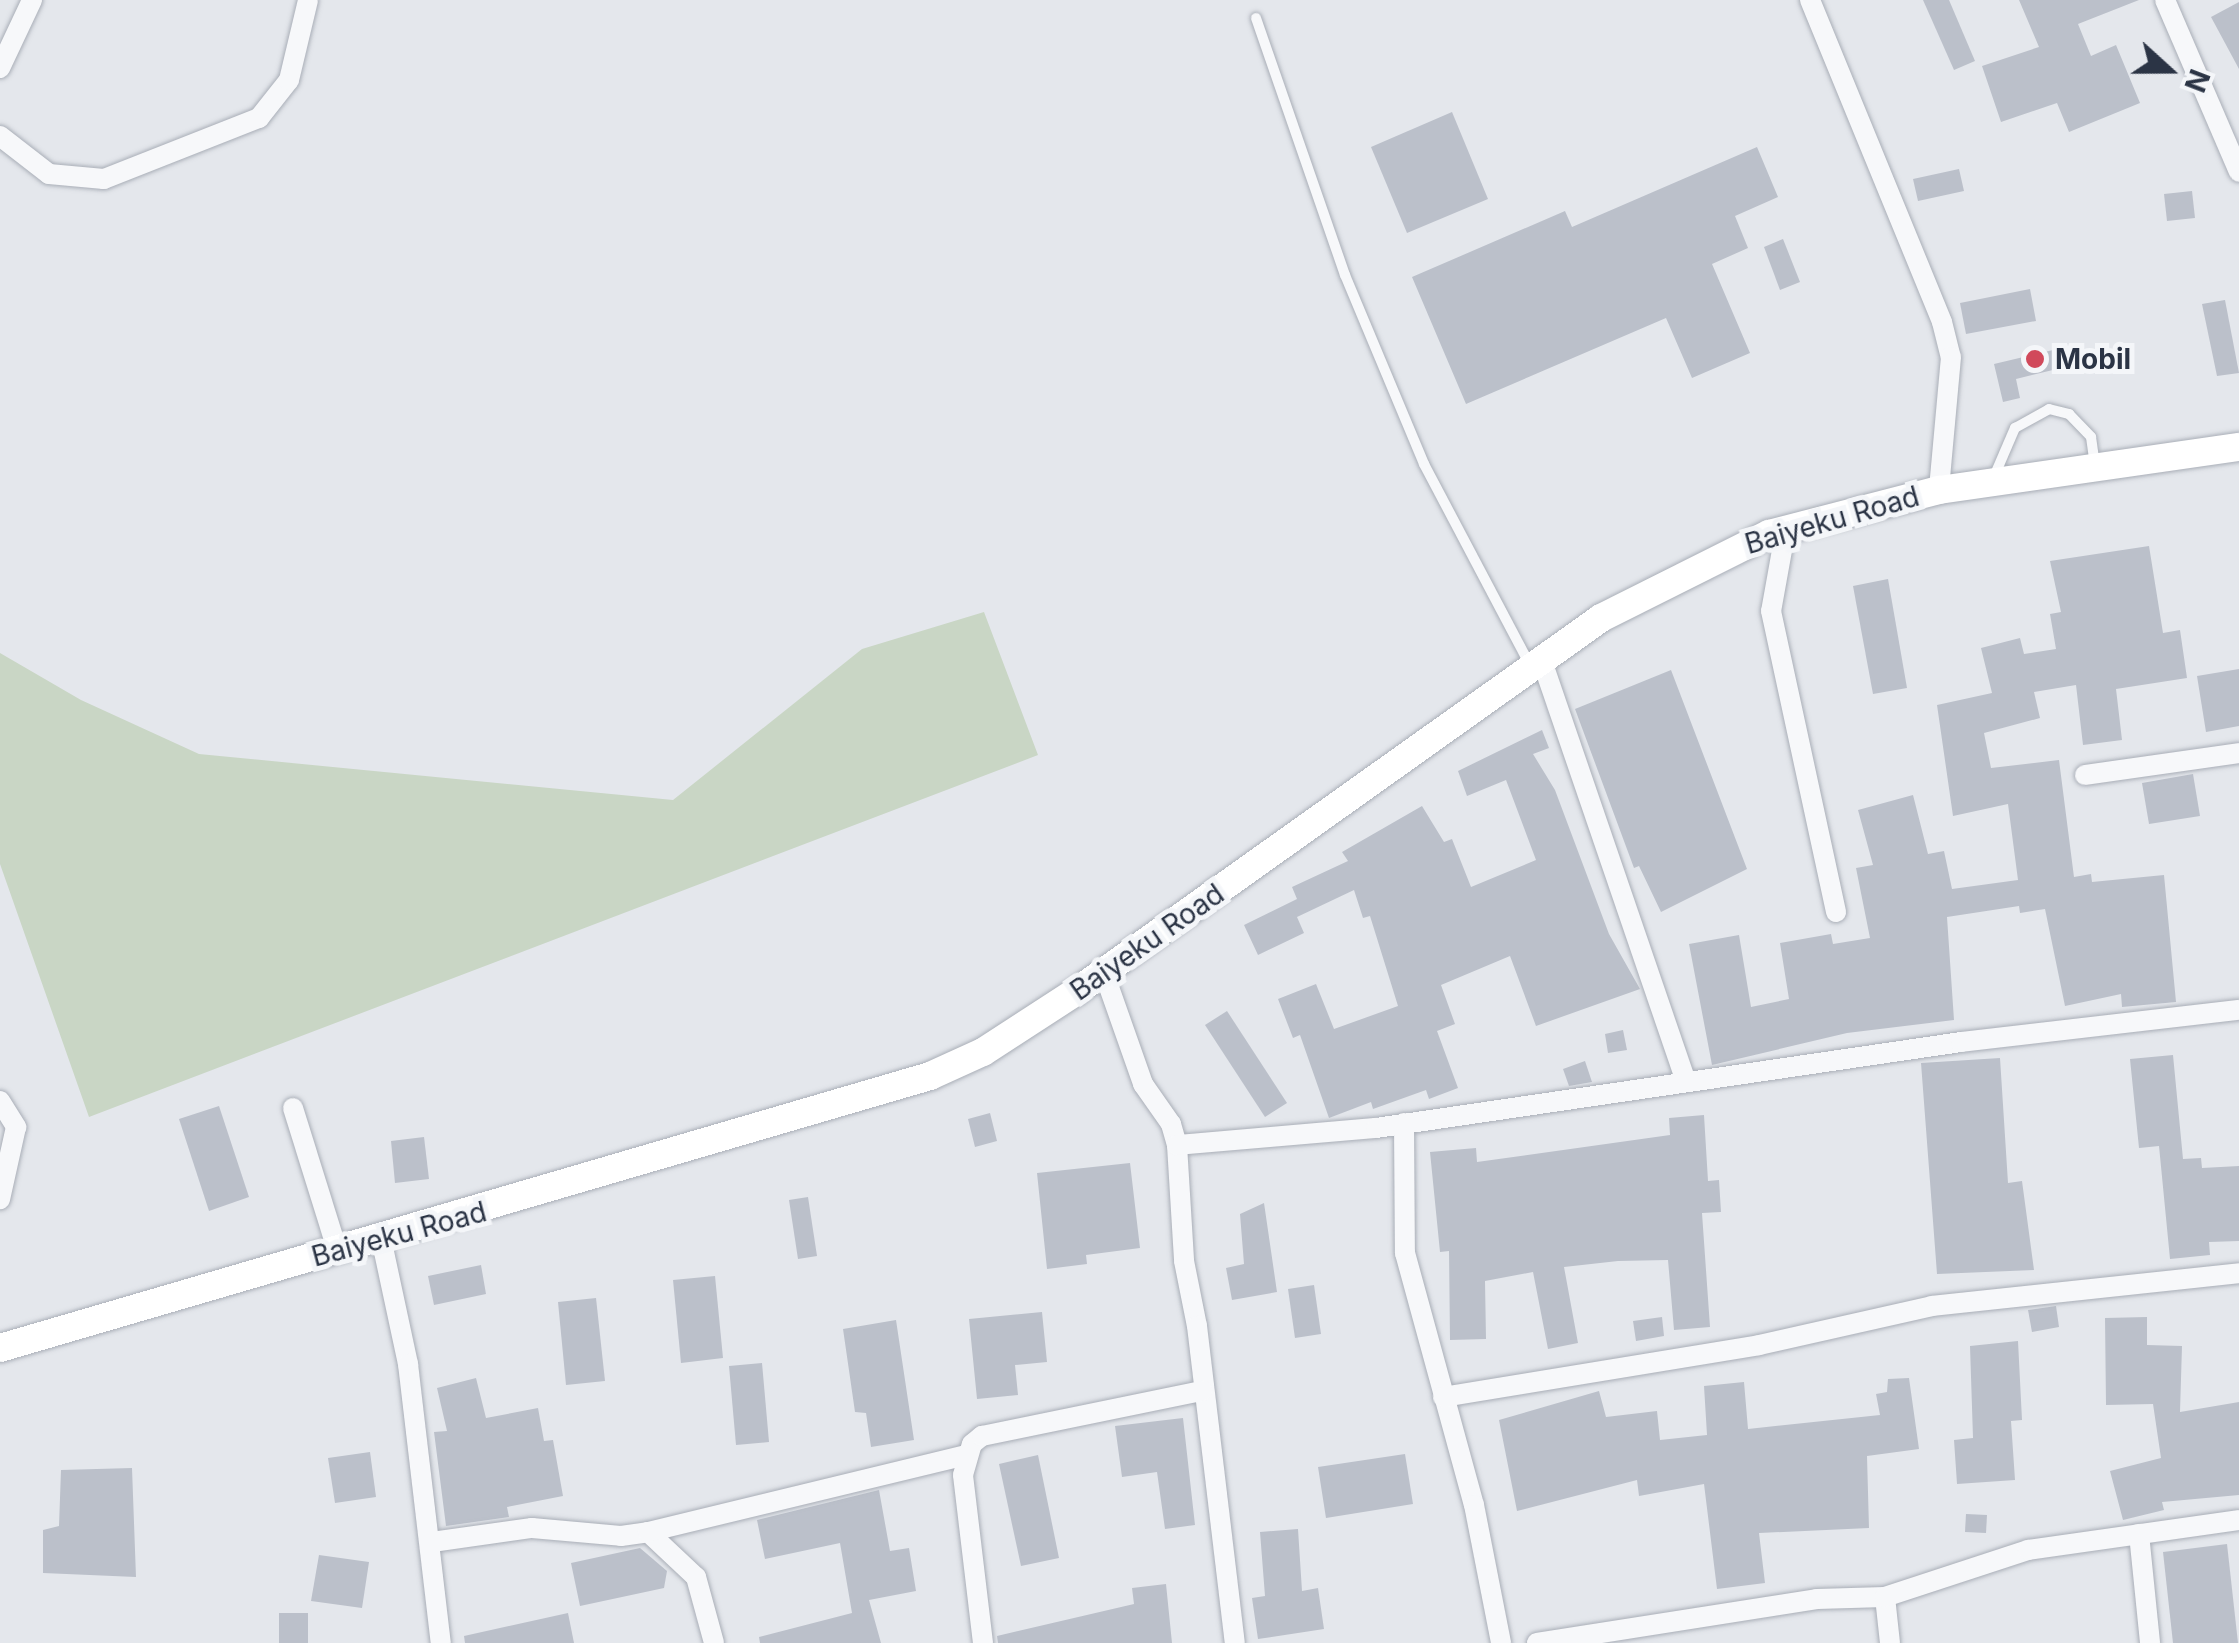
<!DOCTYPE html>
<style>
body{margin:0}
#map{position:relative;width:2239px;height:1643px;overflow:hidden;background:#e4e7ec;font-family:Inter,sans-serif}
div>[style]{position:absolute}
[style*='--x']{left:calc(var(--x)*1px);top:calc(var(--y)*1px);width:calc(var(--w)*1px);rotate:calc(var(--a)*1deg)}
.green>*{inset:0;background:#c9d6c5}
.building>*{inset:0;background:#bbc0ca}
.roads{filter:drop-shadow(0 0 2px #a9aeb7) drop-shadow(0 0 2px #a9aeb7)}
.service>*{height:10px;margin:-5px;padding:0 5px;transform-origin:5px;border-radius:5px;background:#f7f8fa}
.minor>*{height:20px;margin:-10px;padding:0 10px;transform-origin:10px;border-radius:10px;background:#f7f8fa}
.secondary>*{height:28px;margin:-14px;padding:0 14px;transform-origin:14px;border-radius:14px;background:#fff}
.dots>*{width:28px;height:28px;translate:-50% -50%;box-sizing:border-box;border:5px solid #f4f6f9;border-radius:50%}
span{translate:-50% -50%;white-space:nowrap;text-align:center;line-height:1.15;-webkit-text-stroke:10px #f4f6f9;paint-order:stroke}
.poi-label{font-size:28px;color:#2b3445;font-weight:700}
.left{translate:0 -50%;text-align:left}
.street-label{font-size:28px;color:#2b3445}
.north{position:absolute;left:2119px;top:20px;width:100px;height:100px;-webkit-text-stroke:8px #f4f6f9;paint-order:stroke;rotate:111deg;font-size:28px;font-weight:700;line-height:40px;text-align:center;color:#2b3445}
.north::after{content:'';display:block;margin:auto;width:35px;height:45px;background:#2b3445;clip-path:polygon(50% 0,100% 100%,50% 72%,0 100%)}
</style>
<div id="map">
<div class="green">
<i style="clip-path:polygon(984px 612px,1038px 755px,89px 1117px,0 864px,0 653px,81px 700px,199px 754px,673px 800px,862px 649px)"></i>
</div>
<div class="building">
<i style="clip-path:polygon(1923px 0,1949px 0,1975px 61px,1954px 70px)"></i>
<i style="clip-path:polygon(2019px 0,2139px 0,2078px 24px,2091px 56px,2116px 45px,2140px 103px,2069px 132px,2057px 103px,2001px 122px,1982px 66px,2039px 47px)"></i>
<i style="clip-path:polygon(2239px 2px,2239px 69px,2211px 17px)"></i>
<i style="clip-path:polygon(1452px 112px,1488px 199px,1407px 233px,1371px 147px)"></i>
<i style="clip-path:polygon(1757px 147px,1778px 197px,1735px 216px,1748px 248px,1712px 264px,1750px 353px,1692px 378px,1666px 318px,1466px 404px,1412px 277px,1565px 211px,1572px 227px)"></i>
<i style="clip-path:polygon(1959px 169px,1964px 191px,1918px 201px,1913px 179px)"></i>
<i style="clip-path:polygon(2192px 191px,2195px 218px,2167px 221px,2164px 194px)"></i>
<i style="clip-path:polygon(1783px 239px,1800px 282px,1780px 290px,1764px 247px)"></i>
<i style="clip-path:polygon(2030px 289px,2036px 321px,1966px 334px,1960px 303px)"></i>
<i style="clip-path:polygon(2225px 300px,2239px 373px,2217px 376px,2202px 304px)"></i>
<i style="clip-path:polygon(2053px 350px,2057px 369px,2016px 379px,2020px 398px,2003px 402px,1994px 364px)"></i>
<i style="clip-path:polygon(2149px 546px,2163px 633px,2180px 630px,2187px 678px,2116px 689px,2122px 740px,2083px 745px,2076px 685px,2034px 692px,2040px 718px,1984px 733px,1991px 768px,2059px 760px,2074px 877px,2091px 874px,2092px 882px,2164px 875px,2176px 1002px,2122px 1007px,2121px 994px,2065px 1006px,2045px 909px,2020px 913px,2019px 906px,1947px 917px,1954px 1020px,1847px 1033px,1712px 1065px,1689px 944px,1739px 935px,1751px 1007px,1789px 999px,1780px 943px,1831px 934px,1833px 944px,1870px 938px,1856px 868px,1873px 865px,1858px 810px,1913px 795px,1928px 854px,1944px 851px,1952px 889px,2018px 880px,2008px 804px,1953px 816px,1937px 705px,1992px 693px,1981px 648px,2020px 638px,2024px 654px,2056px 649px,2050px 614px,2061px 612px,2050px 561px)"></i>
<i style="clip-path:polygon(1888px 579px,1907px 688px,1873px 694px,1853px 586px)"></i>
<i style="clip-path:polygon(2239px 669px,2239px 726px,2206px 732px,2197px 676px)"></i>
<i style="clip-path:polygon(1671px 670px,1747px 869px,1661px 912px,1639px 866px,1634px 868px,1575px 709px)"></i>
<i style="clip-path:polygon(1542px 730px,1549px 748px,1533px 754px,1555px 790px,1609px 934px,1640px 989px,1536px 1026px,1510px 956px,1441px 985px,1455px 1024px,1437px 1031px,1458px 1088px,1429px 1099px,1426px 1090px,1373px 1109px,1371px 1102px,1329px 1118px,1300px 1035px,1293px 1038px,1278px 999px,1316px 984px,1334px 1029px,1398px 1006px,1370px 916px,1363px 918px,1354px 890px,1297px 917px,1304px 933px,1258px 955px,1244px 925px,1297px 899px,1292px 887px,1348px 861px,1342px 852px,1422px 806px,1444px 842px,1452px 839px,1471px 887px,1536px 860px,1506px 780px,1467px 796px,1458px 771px)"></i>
<i style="clip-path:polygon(2193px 774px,2200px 816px,2149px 824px,2142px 783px)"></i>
<i style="clip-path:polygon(1227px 1011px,1287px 1103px,1265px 1117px,1205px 1025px)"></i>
<i style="clip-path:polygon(1623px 1030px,1627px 1050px,1608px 1053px,1605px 1034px)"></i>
<i style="clip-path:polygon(2173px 1055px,2183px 1159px,2201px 1158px,2202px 1168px,2239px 1166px,2239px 1241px,2209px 1242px,2210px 1255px,2170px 1259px,2159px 1146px,2139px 1148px,2130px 1059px)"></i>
<i style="clip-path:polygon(2000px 1058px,2008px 1183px,2022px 1181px,2034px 1270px,1937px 1274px,1921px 1063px)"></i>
<i style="clip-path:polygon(1585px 1061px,1592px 1082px,1569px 1086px,1563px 1069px)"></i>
<i style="clip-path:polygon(219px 1106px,249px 1197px,209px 1211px,179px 1119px)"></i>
<i style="clip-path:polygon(990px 1113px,997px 1141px,975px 1147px,968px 1119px)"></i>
<i style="clip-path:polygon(1704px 1115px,1708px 1181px,1719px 1180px,1721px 1212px,1702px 1213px,1710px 1327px,1674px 1330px,1668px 1260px,1618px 1261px,1564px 1267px,1578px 1343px,1548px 1349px,1533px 1272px,1485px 1281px,1486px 1339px,1450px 1340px,1449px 1251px,1440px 1252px,1430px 1152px,1476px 1148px,1477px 1162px,1670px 1135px,1669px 1118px)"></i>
<i style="clip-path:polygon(424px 1137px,429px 1179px,395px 1183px,391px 1141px)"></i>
<i style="clip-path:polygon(1130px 1163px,1140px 1248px,1086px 1255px,1087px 1264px,1047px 1269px,1037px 1173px)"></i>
<i style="clip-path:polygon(808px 1197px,817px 1256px,798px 1259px,789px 1200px)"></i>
<i style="clip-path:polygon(1264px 1203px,1277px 1292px,1232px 1300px,1226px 1268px,1244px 1264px,1240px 1214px)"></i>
<i style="clip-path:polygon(481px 1265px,486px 1294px,434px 1305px,428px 1276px)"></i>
<i style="clip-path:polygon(715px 1276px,723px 1358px,681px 1363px,673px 1280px)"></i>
<i style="clip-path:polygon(1314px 1285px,1321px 1334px,1295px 1338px,1288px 1289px)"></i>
<i style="clip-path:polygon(596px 1298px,605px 1381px,566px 1385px,558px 1302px)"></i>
<i style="clip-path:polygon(2056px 1306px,2059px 1327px,2032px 1332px,2028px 1310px)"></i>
<i style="clip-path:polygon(1042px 1312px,1047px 1362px,1015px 1365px,1018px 1395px,977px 1399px,969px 1319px)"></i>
<i style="clip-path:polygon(1662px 1317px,1664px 1336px,1636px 1341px,1633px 1321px)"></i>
<i style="clip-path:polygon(2147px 1317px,2147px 1345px,2182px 1346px,2180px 1412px,2239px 1402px,2239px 1495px,2162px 1502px,2164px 1510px,2123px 1520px,2110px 1471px,2161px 1458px,2153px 1404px,2106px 1405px,2105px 1318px)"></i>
<i style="clip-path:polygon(896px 1320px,914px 1440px,871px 1447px,866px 1413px,855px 1412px,843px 1329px)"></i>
<i style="clip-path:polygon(2018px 1341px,2022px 1420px,2011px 1421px,2015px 1480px,1957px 1484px,1954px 1440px,1973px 1438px,1970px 1346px)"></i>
<i style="clip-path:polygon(762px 1363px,769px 1442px,736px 1445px,729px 1366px)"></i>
<i style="clip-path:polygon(476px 1378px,486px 1418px,538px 1408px,544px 1441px,553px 1440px,563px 1496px,507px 1507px,509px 1517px,446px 1526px,434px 1432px,447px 1431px,437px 1388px)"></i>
<i style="clip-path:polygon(1909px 1378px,1919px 1449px,1867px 1456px,1869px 1528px,1759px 1533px,1765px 1583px,1717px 1589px,1704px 1484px,1639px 1496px,1637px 1480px,1517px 1511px,1499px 1420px,1599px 1391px,1606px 1417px,1657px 1411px,1660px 1440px,1707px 1435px,1704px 1386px,1744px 1382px,1748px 1429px,1880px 1415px,1876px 1394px,1887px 1392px,1888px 1379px)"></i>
<i style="clip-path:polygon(1183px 1418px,1195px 1525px,1165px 1529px,1157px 1472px,1122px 1477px,1115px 1426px)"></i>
<i style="clip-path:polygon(370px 1452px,376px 1497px,335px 1503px,328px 1458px)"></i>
<i style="clip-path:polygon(1405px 1454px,1413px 1504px,1326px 1518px,1318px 1467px)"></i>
<i style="clip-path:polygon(1038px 1455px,1059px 1558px,1021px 1566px,999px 1464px)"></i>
<i style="clip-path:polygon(132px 1468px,136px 1577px,43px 1573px,43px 1530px,59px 1526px,61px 1470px)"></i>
<i style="clip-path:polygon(879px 1490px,890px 1551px,909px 1548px,916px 1591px,869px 1600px,881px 1643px,760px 1643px,759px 1637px,852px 1613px,840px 1543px,765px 1559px,757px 1520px)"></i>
<i style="clip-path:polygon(1966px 1514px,1987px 1515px,1986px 1533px,1965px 1532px)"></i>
<i style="clip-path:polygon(1298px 1529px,1302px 1591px,1318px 1588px,1324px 1629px,1258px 1639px,1252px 1598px,1265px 1596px,1260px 1532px)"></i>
<i style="clip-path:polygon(2227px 1544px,2238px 1643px,2173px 1643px,2163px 1552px)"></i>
<i style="clip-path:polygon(640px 1548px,667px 1571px,664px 1588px,580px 1606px,571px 1563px)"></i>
<i style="clip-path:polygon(319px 1555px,369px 1562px,362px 1608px,311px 1601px)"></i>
<i style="clip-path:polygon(1166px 1584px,1172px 1643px,998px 1643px,997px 1636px,1134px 1604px,1132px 1588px)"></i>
<i style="clip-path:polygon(279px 1613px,308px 1613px,308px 1643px,279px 1643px)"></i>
<i style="clip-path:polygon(568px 1613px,574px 1643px,465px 1643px,464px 1636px)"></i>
</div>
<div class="roads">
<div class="service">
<i style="--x:1256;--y:18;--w:272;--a:70.9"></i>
<i style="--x:1345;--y:275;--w:205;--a:67.3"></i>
<i style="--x:1424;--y:464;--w:225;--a:62.2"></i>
<i style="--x:1993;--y:479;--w:56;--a:-66.7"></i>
<i style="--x:2015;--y:428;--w:39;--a:-29"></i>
<i style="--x:2049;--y:409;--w:21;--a:14"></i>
<i style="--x:2069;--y:414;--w:32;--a:46"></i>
<i style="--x:2091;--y:437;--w:29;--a:82"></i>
</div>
<div class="minor">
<i style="--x:1810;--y:0;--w:348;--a:67.7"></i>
<i style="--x:1942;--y:322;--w:36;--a:76"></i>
<i style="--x:1951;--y:357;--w:134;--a:95.2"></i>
<i style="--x:2165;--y:0;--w:187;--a:66.7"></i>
<i style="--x:0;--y:68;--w:75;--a:-64.8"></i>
<i style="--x:0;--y:136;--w:62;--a:37.8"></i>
<i style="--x:49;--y:174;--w:55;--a:5.2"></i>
<i style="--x:104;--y:179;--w:167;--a:-21.5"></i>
<i style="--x:259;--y:118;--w:48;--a:-51.7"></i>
<i style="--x:289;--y:80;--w:82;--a:-76.6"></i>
<i style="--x:1786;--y:528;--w:84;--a:100.2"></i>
<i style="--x:1771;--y:611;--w:308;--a:77.8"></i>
<i style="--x:1542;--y:661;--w:444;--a:71.1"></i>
<i style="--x:2085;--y:775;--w:156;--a:-8.1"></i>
<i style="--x:1104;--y:973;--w:118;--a:70.6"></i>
<i style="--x:1143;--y:1084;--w:49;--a:55"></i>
<i style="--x:1171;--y:1124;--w:22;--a:74"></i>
<i style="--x:1177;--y:1145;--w:116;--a:86.5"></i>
<i style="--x:1184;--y:1261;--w:66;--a:78.7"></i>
<i style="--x:1197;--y:1326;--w:319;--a:83.2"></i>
<i style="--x:0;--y:1101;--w:31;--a:58"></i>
<i style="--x:16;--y:1127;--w:74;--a:102.5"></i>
<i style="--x:293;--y:1108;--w:148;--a:72.7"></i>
<i style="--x:1404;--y:1123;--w:130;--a:89.6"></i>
<i style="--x:1405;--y:1253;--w:261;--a:74.7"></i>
<i style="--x:1474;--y:1505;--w:141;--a:78.9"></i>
<i style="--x:1177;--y:1145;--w:200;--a:-4.9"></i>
<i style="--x:1376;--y:1128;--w:591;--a:-8.36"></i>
<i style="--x:1961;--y:1042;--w:280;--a:-6.6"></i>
<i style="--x:381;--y:1238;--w:129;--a:77.9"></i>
<i style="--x:408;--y:1364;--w:281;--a:83.3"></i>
<i style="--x:1443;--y:1397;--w:320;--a:-9.3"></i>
<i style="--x:1759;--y:1345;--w:177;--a:-12.7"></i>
<i style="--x:1932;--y:1306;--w:309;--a:-6.1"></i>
<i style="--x:648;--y:1532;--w:66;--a:43.2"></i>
<i style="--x:696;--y:1577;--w:68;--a:74.7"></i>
<i style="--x:2139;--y:1534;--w:110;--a:84.2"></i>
<i style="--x:432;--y:1542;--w:101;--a:-8"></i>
<i style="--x:532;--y:1528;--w:89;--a:5.1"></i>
<i style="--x:621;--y:1536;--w:27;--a:-8"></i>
<i style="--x:648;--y:1532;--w:327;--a:-13.6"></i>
<i style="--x:1885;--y:1597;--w:46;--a:83.8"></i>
<i style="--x:983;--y:1643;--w:169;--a:-96.8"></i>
<i style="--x:963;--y:1475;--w:32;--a:-74"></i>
<i style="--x:972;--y:1444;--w:13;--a:-39"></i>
<i style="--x:982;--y:1436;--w:225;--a:-11.6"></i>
<i style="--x:1537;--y:1643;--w:283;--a:-8.9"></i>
<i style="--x:1817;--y:1599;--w:68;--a:-1.7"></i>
<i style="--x:1885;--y:1597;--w:151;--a:-18.2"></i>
<i style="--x:2028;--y:1550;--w:213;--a:-8.1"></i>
</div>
<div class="secondary">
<i style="--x:0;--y:1348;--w:969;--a:-16.3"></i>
<i style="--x:930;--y:1076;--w:58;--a:-24.4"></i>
<i style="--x:983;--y:1052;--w:112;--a:-33"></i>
<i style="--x:1077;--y:991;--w:643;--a:-35.44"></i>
<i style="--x:1601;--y:618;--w:188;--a:-26.6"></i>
<i style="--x:1769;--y:534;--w:176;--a:-14.5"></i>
<i style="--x:1939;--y:490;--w:303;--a:-8.2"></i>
</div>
</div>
<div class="dots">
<i style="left:2035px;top:359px;background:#d1495b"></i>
</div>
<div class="poi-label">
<span class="left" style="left:2055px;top:359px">Mobil</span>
</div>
<div class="street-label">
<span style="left:1832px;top:520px;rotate:-16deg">Baiyeku Road</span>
<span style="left:1147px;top:942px;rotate:-35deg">Baiyeku Road</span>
<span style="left:399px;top:1234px;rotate:-15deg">Baiyeku Road</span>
</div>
<div class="north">N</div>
</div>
